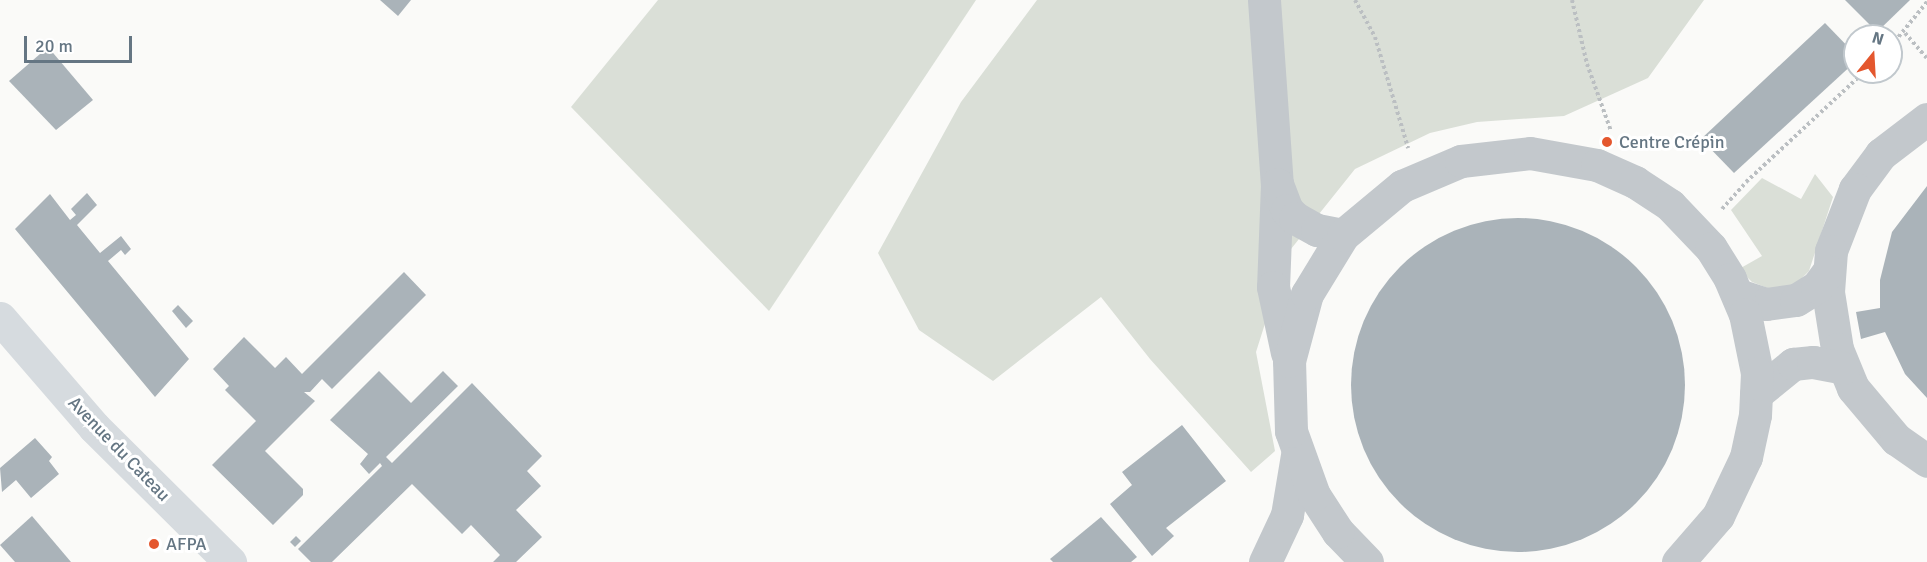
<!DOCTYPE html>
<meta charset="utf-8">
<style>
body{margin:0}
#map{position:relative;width:1927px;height:562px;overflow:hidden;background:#fafaf8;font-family:Signika,sans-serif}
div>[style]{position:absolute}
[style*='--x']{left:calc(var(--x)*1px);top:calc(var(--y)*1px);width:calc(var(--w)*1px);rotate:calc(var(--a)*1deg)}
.green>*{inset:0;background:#dadfd7}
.building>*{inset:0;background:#aab3b9}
.round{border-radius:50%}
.path>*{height:4px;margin-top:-2px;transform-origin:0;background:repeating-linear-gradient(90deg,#bbbfc2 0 3px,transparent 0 6px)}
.street>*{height:33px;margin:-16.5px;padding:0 16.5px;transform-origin:16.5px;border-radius:16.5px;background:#c3c8cc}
.secondary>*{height:33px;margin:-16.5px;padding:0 16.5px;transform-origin:16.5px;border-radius:16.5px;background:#d6dbdf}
.dots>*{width:16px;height:16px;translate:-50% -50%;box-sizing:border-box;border:3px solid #fff;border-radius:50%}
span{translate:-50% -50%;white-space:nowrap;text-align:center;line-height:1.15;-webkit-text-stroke:6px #fff;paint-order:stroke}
.poi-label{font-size:18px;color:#657683}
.left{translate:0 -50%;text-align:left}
.street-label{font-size:18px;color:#657683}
.north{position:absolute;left:1843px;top:24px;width:60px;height:60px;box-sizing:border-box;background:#fff;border:2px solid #c1c8cd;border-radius:50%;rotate:18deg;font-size:16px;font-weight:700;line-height:24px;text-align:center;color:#657683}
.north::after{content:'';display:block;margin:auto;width:21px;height:27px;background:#e4572e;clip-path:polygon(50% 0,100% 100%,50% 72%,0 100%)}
.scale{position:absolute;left:24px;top:36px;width:108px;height:27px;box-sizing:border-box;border:3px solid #657683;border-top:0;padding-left:8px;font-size:18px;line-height:21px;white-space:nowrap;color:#657683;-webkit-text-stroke:4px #fff;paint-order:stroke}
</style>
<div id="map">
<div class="green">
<i style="clip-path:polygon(658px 0,976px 0,769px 311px,571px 107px)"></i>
<i style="clip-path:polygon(1037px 0,1704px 0,1648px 78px,1564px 116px,1477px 122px,1430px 133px,1355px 169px,1287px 254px,1256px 352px,1275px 451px,1251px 472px,1150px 359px,1101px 297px,993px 381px,919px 330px,878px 253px,961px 102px)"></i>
<i style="clip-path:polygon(1815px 174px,1833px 197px,1809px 271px,1796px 284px,1773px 290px,1752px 282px,1739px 269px,1762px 256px,1731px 210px,1762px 178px,1801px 199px)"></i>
</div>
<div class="building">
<i style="clip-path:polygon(380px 0,411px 0,398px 16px)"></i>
<i style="clip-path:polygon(1845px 0,1910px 0,1877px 32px)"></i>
<i style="clip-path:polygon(1825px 23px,1855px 54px,1855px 62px,1734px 173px,1701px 139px)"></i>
<i style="clip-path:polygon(48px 47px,93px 100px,56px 130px,9px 81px)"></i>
<i style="clip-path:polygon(1927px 186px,1927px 398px,1905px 374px,1885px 332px,1861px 339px,1856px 312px,1880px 308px,1880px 280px,1892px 232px)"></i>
<i style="clip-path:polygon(87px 193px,97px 205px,77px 225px,100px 253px,121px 236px,131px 249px,125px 255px,121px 250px,108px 261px,189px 359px,155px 397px,15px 229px,50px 194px,70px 220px,76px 215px,71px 209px)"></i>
<i class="round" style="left:1351px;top:218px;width:334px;height:334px"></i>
<i style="clip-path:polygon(404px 272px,426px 295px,332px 389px,322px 379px,310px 392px,304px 392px,315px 401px,265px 451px,303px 489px,303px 495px,273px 525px,212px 465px,256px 421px,225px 390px,229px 386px,213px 369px,244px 337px,275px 368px,286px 357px,302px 374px)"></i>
<i style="clip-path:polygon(178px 305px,193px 321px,186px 328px,172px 311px)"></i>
<i style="clip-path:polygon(379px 371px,411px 403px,443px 371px,458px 386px,386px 457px,392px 463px,472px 383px,542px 456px,527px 471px,541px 486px,516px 510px,542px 537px,516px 562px,493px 562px,500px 555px,471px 525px,462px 534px,412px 484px,332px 562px,311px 562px,298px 549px,382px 466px,380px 463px,369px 474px,360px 464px,368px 454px,330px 420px)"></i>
<i style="clip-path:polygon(1182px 425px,1226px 481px,1166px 528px,1174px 536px,1152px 556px,1110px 504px,1132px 485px,1122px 472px)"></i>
<i style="clip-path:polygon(35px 438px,52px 457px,49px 461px,59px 474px,31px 498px,16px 480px,2px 492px,0 468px)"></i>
<i style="clip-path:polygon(32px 516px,71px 562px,15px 562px,0 545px)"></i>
<i style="clip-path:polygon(1101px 517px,1137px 557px,1131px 562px,1053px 562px,1050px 559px)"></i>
<i style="clip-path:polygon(296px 536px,301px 541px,295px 547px,290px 542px)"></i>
</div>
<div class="path">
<i style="--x:1355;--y:0;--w:42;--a:61.6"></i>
<i style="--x:1375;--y:37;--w:116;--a:73.4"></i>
<i style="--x:1572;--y:0;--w:66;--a:76.8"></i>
<i style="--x:1587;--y:64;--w:71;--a:70.3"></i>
<i style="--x:1905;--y:33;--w:33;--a:49"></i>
<i style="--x:1891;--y:46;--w:57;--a:-50.7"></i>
<i style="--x:1722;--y:209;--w:36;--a:-48"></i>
<i style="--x:1746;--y:182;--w:161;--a:-43"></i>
</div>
<div class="street">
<i style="--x:1264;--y:0;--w:184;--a:86"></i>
<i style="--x:1277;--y:184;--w:103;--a:92.2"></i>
<i style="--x:1273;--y:287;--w:67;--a:78"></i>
<i style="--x:1927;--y:119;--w:58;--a:142.7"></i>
<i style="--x:1881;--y:154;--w:44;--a:126.6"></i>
<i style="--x:1855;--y:189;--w:66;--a:111.2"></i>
<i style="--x:1831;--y:251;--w:41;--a:94.2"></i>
<i style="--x:1828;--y:292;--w:58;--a:81"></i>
<i style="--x:1837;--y:349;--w:42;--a:67.7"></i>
<i style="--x:1853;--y:388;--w:67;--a:49.9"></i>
<i style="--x:1896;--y:439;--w:38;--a:35"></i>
<i style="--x:1277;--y:184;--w:28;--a:69"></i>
<i style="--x:1287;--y:210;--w:11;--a:45"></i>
<i style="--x:1295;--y:218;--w:25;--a:29"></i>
<i style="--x:1317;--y:230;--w:26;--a:11"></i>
<i style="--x:1738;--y:295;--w:29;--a:18"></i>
<i style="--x:1766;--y:304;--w:30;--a:-8"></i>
<i style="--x:1796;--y:300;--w:25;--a:-32"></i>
<i style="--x:1817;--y:287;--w:19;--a:-54"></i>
<i style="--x:1756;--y:394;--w:48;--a:-39"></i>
<i style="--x:1793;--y:364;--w:20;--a:-6"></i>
<i style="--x:1813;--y:362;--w:31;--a:11"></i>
<i style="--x:1265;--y:562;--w:52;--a:-64.9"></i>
<i style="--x:1287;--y:515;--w:61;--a:-80.5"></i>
<i style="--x:1367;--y:562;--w:42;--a:-134"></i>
<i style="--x:1338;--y:532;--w:44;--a:-123"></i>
<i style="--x:1314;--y:495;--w:68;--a:-109.8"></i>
<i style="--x:1291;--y:431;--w:70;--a:-91.6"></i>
<i style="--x:1289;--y:361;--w:69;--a:-75"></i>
<i style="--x:1307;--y:294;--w:69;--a:-58.6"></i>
<i style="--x:1343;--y:235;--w:77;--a:-39.7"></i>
<i style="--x:1402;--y:186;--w:64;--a:-23"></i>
<i style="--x:1461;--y:161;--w:69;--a:-6.6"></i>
<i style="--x:1530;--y:153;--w:68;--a:10.2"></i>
<i style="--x:1597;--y:165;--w:42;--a:24.1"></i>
<i style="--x:1635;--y:182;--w:42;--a:33.3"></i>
<i style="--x:1670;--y:205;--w:59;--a:46.4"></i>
<i style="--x:1711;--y:248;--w:36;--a:58"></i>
<i style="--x:1730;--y:279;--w:38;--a:67"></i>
<i style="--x:1745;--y:314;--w:60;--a:78.5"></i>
<i style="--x:1757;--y:373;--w:42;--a:92.7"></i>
<i style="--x:1755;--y:415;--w:43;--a:102.1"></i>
<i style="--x:1746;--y:457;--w:65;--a:115.4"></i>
<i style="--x:1718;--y:516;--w:61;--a:131"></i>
</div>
<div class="secondary">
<i style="--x:0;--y:318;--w:144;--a:49.2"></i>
<i style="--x:94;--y:427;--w:192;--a:44.8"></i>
</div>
<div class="dots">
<i style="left:1607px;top:142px;background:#e4572e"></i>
<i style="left:154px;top:544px;background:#e4572e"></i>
</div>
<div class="poi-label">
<span class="left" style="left:1619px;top:142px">Centre Crépin</span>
<span class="left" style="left:166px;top:544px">AFPA</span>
</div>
<div class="street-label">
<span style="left:119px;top:449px;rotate:46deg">Avenue du Cateau</span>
</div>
<div class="north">N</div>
<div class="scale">20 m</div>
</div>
